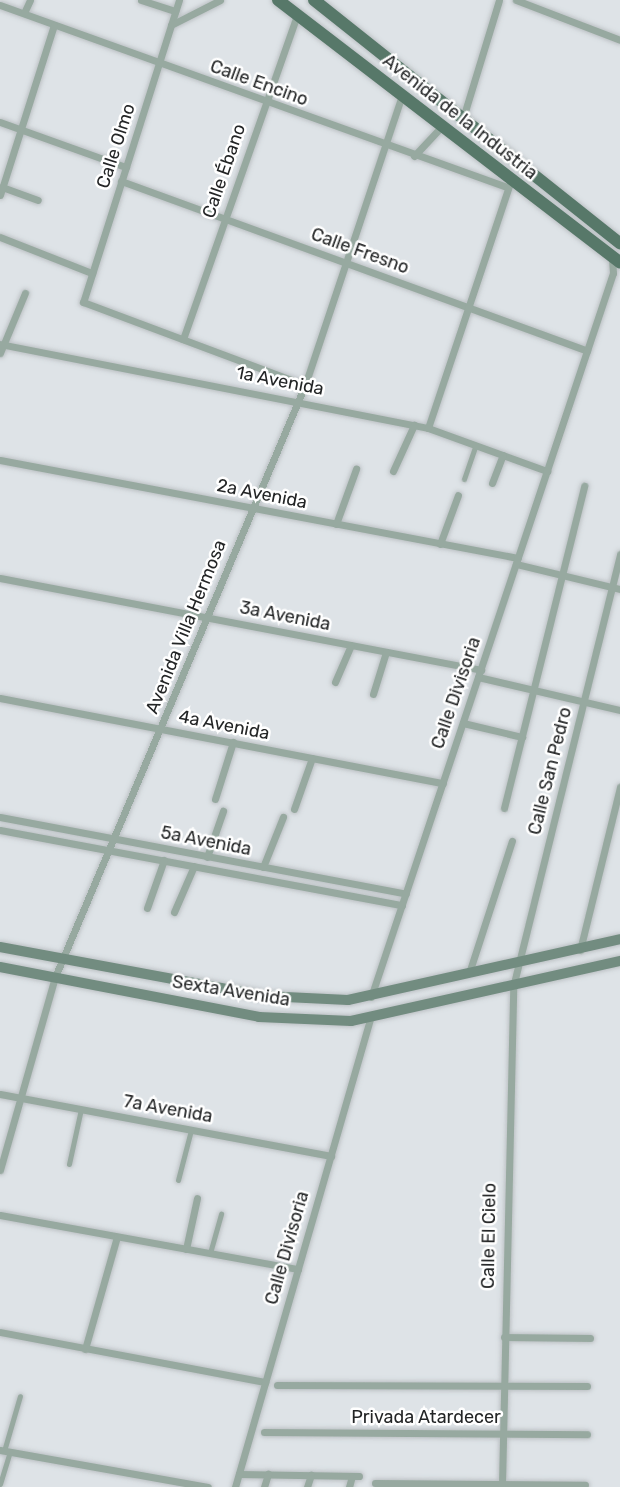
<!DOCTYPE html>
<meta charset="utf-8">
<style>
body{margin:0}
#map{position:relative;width:620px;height:1487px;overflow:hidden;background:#dee3e7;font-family:Rubik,sans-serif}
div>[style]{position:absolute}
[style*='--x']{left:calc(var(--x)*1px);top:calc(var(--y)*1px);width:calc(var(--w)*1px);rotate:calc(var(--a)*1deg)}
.roads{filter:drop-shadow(0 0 2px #bcc1c4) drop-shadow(0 0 2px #bcc1c4)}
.pedestrian>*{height:5px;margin:-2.5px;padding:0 2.5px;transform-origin:2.5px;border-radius:2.5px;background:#97a9a0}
.minor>*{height:7px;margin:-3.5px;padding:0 3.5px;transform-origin:3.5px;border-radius:3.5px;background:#97a9a0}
.secondary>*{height:10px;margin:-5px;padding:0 5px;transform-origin:5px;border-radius:5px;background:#728c80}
.primary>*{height:12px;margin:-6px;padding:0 6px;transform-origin:6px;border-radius:6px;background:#577869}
span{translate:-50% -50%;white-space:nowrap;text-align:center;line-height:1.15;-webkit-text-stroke:5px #fff;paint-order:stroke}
.street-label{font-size:18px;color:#232526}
</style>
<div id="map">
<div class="roads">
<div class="pedestrian">
<i style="--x:464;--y:479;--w:36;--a:-71"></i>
<i style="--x:69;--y:1164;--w:56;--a:-77.7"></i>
<i style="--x:178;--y:1180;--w:52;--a:-75.4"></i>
<i style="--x:210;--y:1253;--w:41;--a:-74.2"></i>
<i style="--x:4;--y:1451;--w:57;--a:-73.8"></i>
<i style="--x:0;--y:1484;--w:34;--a:-73"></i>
</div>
<div class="minor">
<i style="--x:141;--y:0;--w:36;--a:18"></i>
<i style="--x:179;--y:0;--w:317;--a:107.6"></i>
<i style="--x:83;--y:302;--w:237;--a:20.5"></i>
<i style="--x:516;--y:0;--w:111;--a:21"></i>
<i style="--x:0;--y:5;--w:539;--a:19.75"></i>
<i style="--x:24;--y:13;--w:14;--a:-65"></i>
<i style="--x:171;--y:25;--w:55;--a:-27"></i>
<i style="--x:463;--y:118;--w:123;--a:-73"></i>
<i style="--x:0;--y:122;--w:134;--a:19.7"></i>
<i style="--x:414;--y:156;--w:41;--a:-47"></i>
<i style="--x:121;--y:181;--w:496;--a:20"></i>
<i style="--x:2;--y:187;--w:38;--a:20"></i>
<i style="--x:0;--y:195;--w:178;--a:-72.4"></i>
<i style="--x:0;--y:237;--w:99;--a:21.4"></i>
<i style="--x:183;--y:339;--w:343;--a:-70.6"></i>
<i style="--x:0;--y:344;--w:436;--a:11.1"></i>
<i style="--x:428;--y:428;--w:127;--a:19.9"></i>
<i style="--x:0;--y:353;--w:65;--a:-67.4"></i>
<i style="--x:428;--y:428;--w:258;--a:-71.5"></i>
<i style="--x:0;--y:460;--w:527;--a:10.71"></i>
<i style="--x:393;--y:471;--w:51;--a:-65.5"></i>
<i style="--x:492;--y:483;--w:30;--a:-69"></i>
<i style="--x:336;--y:524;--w:59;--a:-70"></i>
<i style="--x:440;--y:544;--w:52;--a:-69.8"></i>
<i style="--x:516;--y:564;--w:107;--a:13.5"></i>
<i style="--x:0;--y:578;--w:490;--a:10.8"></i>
<i style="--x:478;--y:677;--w:146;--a:13.1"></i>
<i style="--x:335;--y:682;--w:40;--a:-66.6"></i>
<i style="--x:373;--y:694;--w:44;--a:-72.8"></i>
<i style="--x:0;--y:698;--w:451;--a:10.9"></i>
<i style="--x:463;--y:723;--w:61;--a:13.3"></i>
<i style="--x:215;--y:799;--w:60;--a:-72.5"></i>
<i style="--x:504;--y:808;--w:332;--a:-76"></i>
<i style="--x:294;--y:809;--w:54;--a:-70.6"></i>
<i style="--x:0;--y:817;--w:413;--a:10.7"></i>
<i style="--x:0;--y:830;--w:409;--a:10.6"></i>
<i style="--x:207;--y:857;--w:49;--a:-70.8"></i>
<i style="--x:263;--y:867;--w:54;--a:-68.2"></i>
<i style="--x:147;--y:908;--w:51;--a:-70.5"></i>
<i style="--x:174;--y:912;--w:50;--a:-66.5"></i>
<i style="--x:580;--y:950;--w:168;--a:-76.2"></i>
<i style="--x:469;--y:973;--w:139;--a:-72"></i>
<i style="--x:371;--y:997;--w:763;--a:-71.52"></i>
<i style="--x:613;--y:273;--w:15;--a:-94"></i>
<i style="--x:0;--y:1094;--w:337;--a:10.6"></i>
<i style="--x:0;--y:1170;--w:201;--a:-74.1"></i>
<i style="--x:55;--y:977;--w:643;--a:-67.11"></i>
<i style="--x:305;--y:385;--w:306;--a:-71.5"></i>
<i style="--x:0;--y:1215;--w:303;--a:10.3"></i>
<i style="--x:186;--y:1249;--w:52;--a:-77.8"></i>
<i style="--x:0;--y:1332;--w:270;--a:10.7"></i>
<i style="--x:504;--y:1337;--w:86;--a:0.7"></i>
<i style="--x:85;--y:1349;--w:116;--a:-74.1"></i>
<i style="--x:277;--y:1385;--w:310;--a:0.2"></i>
<i style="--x:264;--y:1432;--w:323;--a:0.4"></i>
<i style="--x:0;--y:1450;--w:211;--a:10.1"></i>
<i style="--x:239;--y:1474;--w:120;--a:1"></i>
<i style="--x:375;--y:1483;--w:210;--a:0.5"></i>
<i style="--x:502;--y:1484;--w:497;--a:-88.7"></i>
<i style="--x:513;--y:987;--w:446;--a:-76.1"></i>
<i style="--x:235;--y:1487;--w:488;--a:-73.9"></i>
<i style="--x:264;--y:1487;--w:14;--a:-73"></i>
<i style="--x:307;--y:1487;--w:13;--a:-72"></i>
<i style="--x:349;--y:1487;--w:11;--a:-75"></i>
</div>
<div class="secondary">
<i style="--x:0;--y:947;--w:269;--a:10.5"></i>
<i style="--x:265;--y:996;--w:83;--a:2.8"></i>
<i style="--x:348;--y:1000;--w:279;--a:-12.6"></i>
<i style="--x:0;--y:967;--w:264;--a:10.9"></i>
<i style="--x:259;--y:1017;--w:92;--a:2.5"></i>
<i style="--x:351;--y:1021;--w:276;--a:-12.6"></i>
</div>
<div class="primary">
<i style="--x:278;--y:0;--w:431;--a:37.5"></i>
<i style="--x:314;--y:0;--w:391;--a:38.5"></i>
</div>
</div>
<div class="street-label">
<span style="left:259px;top:83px;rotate:20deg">Calle Encino</span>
<span style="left:460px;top:117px;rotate:38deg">Avenida de la Industria</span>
<span style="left:116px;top:146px;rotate:-72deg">Calle Olmo</span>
<span style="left:224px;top:171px;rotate:-71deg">Calle Ébano</span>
<span style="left:360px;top:251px;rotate:20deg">Calle Fresno</span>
<span style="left:280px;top:381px;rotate:11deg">1a Avenida</span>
<span style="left:262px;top:494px;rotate:11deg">2a Avenida</span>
<span style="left:285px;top:616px;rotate:11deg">3a Avenida</span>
<span style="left:186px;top:627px;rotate:-68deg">Avenida Villa Hermosa</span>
<span style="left:456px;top:693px;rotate:-71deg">Calle Divisoria</span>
<span style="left:224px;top:725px;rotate:11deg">4a Avenida</span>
<span style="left:550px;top:771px;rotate:-76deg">Calle San Pedro</span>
<span style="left:206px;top:841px;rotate:11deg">5a Avenida</span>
<span style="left:231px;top:991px;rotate:9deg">Sexta Avenida</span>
<span style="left:168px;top:1109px;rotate:10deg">7a Avenida</span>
<span style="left:489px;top:1236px;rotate:-89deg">Calle El Cielo</span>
<span style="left:287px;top:1248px;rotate:-74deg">Calle Divisoria</span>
<span style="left:426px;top:1417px">Privada Atardecer</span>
</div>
</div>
